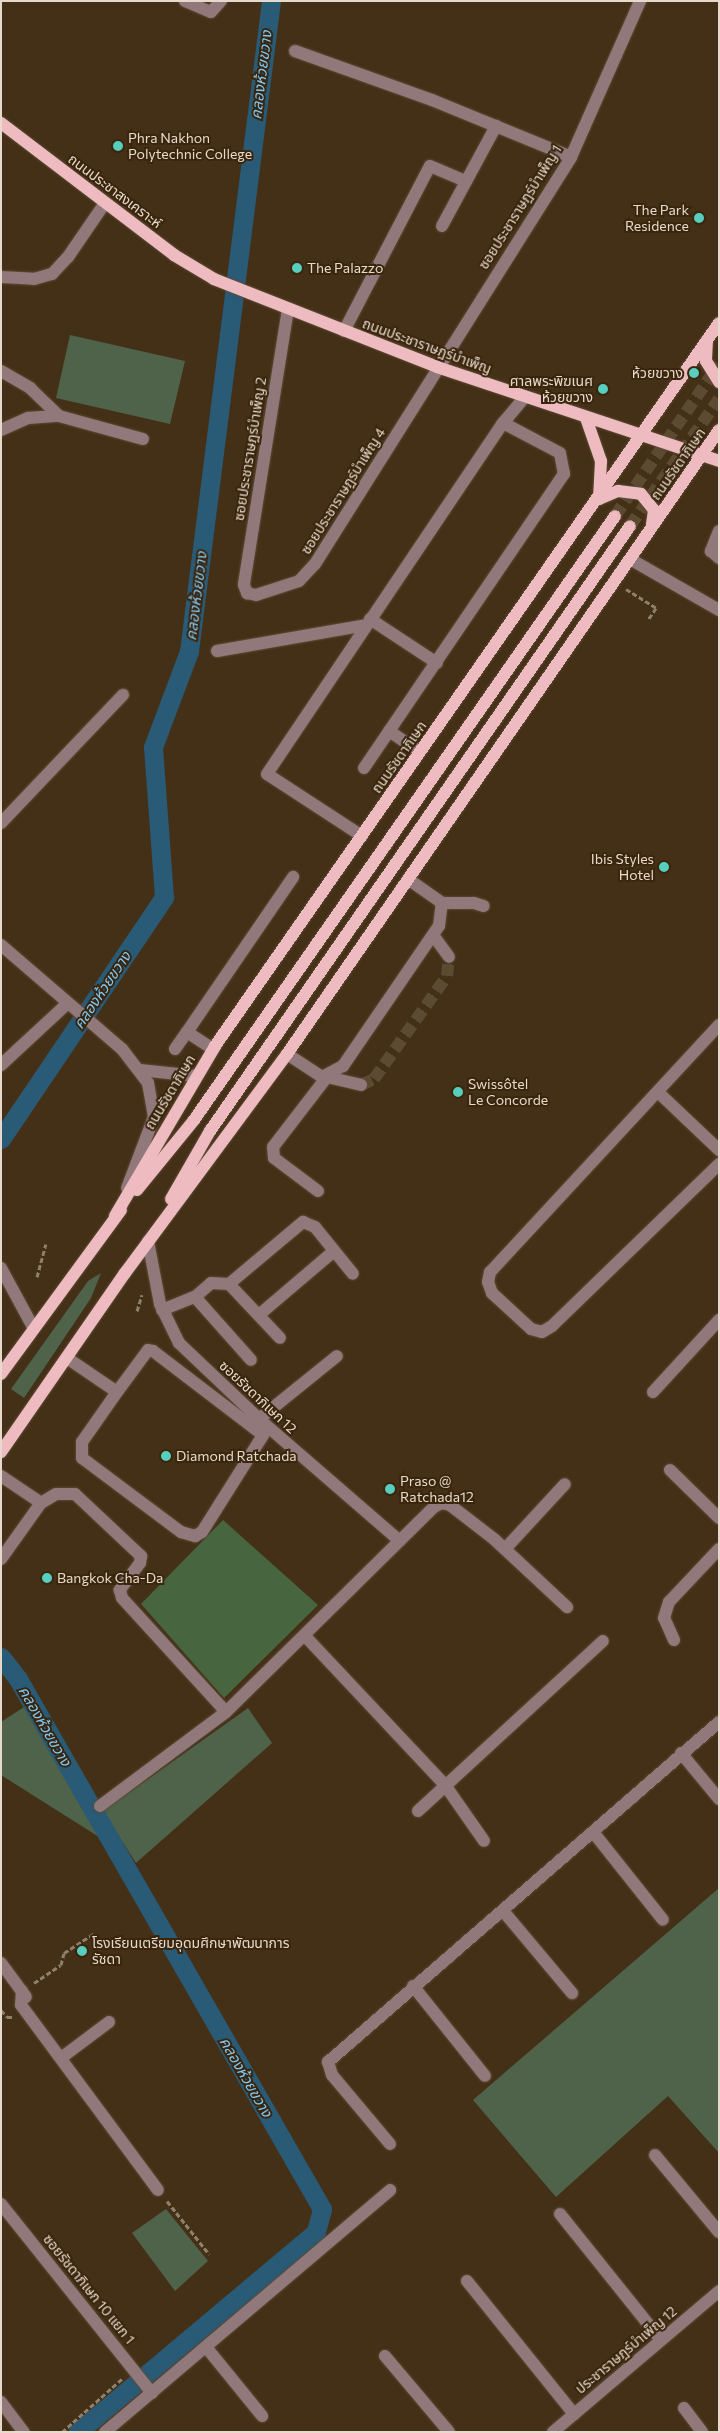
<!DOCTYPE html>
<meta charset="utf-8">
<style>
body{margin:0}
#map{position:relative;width:720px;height:2433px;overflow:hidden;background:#443017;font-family:Commissioner,"Noto Sans Thai",sans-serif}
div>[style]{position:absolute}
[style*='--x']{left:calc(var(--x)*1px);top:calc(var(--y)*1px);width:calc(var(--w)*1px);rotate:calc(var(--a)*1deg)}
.green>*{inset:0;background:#4e634a}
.forest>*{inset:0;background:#476640}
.canal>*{height:19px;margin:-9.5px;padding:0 9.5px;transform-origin:9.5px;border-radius:9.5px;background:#295a76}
.minor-tunnel>*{height:12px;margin-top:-6px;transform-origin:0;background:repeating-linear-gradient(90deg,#5c4a32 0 12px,transparent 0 18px)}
.major-tunnel>*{height:12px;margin-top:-6px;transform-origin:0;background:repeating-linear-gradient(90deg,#5c4a32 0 12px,transparent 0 18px)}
.path>*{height:3px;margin-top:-1.5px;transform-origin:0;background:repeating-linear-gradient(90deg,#907f6b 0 5px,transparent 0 7.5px)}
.roads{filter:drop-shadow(0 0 1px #5e4b34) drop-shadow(0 0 1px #5e4b34)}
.minor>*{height:12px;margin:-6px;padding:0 6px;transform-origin:6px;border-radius:6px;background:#91787b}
.major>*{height:12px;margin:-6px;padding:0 6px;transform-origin:6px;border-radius:6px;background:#eebbc1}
.dots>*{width:14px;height:14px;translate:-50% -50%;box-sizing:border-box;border:2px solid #3a250d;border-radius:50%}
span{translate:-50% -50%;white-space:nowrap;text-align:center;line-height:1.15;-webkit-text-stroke:4px #3a250d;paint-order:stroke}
.poi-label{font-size:14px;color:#e7dacc}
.left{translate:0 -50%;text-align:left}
.right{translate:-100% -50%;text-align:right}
.street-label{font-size:14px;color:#e7dacc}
.water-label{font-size:15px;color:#7ecaf8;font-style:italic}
.frame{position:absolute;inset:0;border:2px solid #e7dacc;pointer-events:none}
</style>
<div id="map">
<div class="green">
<i style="clip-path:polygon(70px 335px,185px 361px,170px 424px,56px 398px)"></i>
<i style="clip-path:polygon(101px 1273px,91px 1298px,24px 1398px,11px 1389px,88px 1281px)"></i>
<i style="clip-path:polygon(24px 1707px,99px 1837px,1px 1775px,1px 1722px)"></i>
<i style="clip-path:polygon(248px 1708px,272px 1743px,136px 1863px,103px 1811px)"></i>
<i style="clip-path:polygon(719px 1888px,719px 2153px,668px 2096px,556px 2197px,473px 2100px)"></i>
<i style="clip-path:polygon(166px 2209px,208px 2261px,175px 2291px,132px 2233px)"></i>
</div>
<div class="forest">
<i style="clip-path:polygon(223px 1520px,318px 1605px,224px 1698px,141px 1604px)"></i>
</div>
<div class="canal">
<i style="--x:1;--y:1139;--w:292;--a:-56"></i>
<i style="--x:164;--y:897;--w:150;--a:-94.2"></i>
<i style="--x:153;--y:747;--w:103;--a:-69.4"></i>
<i style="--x:189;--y:651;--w:655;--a:-82.81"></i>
<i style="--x:1;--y:1657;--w:28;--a:52"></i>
<i style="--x:18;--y:1679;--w:611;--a:60.16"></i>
<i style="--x:322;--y:2209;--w:24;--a:105"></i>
<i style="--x:316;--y:2232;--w:311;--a:140"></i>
</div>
<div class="minor-tunnel">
<i style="--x:361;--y:1085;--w:14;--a:-25"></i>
<i style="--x:374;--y:1079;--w:126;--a:-54.7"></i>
<i style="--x:447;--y:976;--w:19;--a:-84"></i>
</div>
<div class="major-tunnel">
<i style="--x:615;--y:516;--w:184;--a:-55.6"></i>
<i style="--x:630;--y:526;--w:155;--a:-55"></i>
</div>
<div class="path">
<i style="--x:626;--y:589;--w:36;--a:32"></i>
<i style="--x:656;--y:608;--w:14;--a:124"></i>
<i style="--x:37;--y:1277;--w:34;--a:-75"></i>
<i style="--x:137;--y:1311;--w:17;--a:-73"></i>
<i style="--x:34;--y:1983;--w:32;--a:-34"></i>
<i style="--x:61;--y:1965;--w:12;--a:-76"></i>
<i style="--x:64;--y:1953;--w:37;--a:-33"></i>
<i style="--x:1;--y:2010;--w:9;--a:49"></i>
<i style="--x:7;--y:2017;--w:5;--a:0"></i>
<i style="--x:167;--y:2201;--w:68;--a:51.6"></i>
<i style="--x:62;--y:2432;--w:80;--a:-41.5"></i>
</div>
<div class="roads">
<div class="minor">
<i style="--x:185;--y:1;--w:28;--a:23"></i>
<i style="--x:211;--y:12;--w:15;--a:-48"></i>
<i style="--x:295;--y:51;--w:145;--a:19.7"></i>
<i style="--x:432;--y:100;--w:150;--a:22.3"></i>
<i style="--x:442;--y:226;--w:114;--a:-61.6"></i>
<i style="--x:1;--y:277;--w:33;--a:3"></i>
<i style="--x:34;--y:279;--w:19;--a:-16"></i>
<i style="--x:52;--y:274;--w:23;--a:-47"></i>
<i style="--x:68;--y:257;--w:65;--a:-55.6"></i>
<i style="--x:288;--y:309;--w:279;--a:99.1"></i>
<i style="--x:244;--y:585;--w:9;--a:69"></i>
<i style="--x:247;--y:593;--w:9;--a:13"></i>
<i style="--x:256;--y:595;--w:45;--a:-18"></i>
<i style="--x:299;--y:581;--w:23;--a:-47"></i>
<i style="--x:315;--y:564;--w:481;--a:-57.8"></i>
<i style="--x:571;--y:157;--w:171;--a:-66.1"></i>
<i style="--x:344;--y:331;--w:186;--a:-62.5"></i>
<i style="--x:430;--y:166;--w:39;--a:23"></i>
<i style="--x:1;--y:371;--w:34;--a:30"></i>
<i style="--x:30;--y:388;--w:40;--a:44"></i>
<i style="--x:1;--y:430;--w:30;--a:-24"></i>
<i style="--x:28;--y:418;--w:31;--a:-4"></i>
<i style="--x:59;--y:416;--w:87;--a:15.3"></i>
<i style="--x:719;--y:531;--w:22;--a:112"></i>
<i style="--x:711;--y:551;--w:11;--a:41"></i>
<i style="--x:630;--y:559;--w:103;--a:29.8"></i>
<i style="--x:370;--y:619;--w:80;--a:33.3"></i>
<i style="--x:217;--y:651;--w:151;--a:-9.9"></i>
<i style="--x:389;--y:731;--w:37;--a:34"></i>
<i style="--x:364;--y:768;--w:356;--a:-55.8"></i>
<i style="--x:564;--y:474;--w:21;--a:-101"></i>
<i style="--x:560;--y:453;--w:64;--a:-152.2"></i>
<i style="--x:1;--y:823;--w:177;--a:-46.4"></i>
<i style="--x:362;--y:836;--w:113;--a:-146.9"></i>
<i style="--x:267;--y:774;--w:423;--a:-56.1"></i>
<i style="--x:503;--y:423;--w:34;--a:-50"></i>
<i style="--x:408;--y:879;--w:42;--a:35.2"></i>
<i style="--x:442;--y:903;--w:32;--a:0"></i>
<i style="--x:474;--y:903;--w:10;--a:17"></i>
<i style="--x:433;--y:935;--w:27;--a:54"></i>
<i style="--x:1;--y:945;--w:160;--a:40.7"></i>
<i style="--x:122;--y:1049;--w:43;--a:52.6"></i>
<i style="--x:148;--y:1083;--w:35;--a:80"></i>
<i style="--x:154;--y:1117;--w:76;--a:110.8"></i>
<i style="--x:719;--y:1025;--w:337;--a:132.8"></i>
<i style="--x:490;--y:1272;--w:10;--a:101"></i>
<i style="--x:488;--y:1282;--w:12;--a:70"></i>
<i style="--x:492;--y:1293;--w:53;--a:42.7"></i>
<i style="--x:531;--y:1329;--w:11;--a:15"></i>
<i style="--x:542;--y:1332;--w:12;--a:-31"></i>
<i style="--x:552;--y:1326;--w:233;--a:-44.1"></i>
<i style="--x:175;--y:1049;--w:21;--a:-55"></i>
<i style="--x:213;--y:1049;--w:31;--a:-147"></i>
<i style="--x:187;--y:1032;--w:188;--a:-55.6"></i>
<i style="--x:287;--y:1054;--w:42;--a:33.3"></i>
<i style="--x:322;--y:1077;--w:24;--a:-28"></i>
<i style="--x:343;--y:1066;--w:170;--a:-55.6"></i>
<i style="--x:439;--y:926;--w:23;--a:-83"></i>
<i style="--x:1;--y:1065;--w:91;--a:-42.8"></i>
<i style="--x:140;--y:1070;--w:57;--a:6"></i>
<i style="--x:659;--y:1093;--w:83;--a:43.5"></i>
<i style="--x:318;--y:1191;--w:55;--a:-143.1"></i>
<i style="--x:274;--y:1158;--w:11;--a:-95"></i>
<i style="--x:273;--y:1147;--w:88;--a:-52.4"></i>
<i style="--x:327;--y:1077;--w:35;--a:13"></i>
<i style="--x:148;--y:1241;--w:64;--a:79.2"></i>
<i style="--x:160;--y:1304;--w:43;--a:64"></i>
<i style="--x:179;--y:1343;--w:110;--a:43.5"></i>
<i style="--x:259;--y:1419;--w:186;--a:40.9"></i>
<i style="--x:1;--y:1268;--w:69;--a:61.6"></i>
<i style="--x:229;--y:1284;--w:97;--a:-40"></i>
<i style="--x:303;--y:1222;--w:13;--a:23"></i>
<i style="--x:315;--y:1227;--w:60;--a:51"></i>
<i style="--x:195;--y:1297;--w:21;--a:-41"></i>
<i style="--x:211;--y:1283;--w:18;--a:3"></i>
<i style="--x:229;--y:1284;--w:74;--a:46.6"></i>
<i style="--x:162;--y:1310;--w:35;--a:-22"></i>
<i style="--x:195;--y:1297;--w:84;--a:48.4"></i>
<i style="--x:260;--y:1314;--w:97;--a:-40.4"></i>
<i style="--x:67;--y:1358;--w:60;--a:34.2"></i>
<i style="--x:117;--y:1392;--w:61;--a:125"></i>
<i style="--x:82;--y:1442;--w:16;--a:90"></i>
<i style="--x:82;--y:1458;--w:124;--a:36.8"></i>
<i style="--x:181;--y:1532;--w:15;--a:16"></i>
<i style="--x:195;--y:1536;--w:8;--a:-30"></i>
<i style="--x:202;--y:1532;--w:115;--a:-57.8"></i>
<i style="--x:263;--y:1435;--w:138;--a:-142.6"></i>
<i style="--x:153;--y:1351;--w:5;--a:-169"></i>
<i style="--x:148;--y:1350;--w:52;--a:126.4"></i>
<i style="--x:653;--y:1392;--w:98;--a:-47.5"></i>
<i style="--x:259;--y:1419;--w:100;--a:-38.9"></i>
<i style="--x:670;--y:1470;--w:69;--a:44.4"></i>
<i style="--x:1;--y:1476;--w:48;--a:34"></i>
<i style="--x:41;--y:1503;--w:17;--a:-31"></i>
<i style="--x:56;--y:1494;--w:19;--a:0"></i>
<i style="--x:75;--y:1494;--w:91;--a:43.2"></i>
<i style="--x:141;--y:1556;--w:7;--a:98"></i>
<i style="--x:140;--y:1563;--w:34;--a:127"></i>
<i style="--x:120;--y:1590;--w:8;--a:76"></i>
<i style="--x:122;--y:1598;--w:154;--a:47.6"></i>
<i style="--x:505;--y:1549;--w:88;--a:-47.3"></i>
<i style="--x:1;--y:1559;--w:69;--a:-54.5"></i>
<i style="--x:305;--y:1636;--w:204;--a:46.8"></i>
<i style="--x:445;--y:1785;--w:68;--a:55.1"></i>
<i style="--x:674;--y:1640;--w:24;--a:-114"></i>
<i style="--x:664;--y:1618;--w:17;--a:-73"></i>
<i style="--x:669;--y:1602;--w:73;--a:-46.7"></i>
<i style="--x:681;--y:1753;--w:60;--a:50.4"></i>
<i style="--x:100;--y:1806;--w:157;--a:-36.7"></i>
<i style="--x:226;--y:1712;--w:292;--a:-44.6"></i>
<i style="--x:434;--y:1507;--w:9;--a:-27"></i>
<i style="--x:442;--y:1503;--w:8;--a:14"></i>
<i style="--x:450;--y:1505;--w:56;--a:37.7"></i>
<i style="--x:494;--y:1539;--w:100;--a:43"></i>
<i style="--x:418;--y:1811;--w:251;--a:-42.6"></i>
<i style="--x:593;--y:1832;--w:112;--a:51.5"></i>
<i style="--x:504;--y:1912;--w:106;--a:50"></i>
<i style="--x:1;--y:1963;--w:42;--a:53.7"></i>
<i style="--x:413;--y:1986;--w:115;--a:51.3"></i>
<i style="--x:22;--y:1991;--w:14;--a:94"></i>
<i style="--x:21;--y:2005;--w:230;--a:53.5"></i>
<i style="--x:61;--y:2058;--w:60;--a:-36.9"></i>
<i style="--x:390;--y:2144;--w:90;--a:-130"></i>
<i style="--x:332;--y:2075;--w:14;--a:-107"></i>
<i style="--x:328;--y:2062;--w:518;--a:-41.01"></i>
<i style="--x:655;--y:2155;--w:100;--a:50.3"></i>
<i style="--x:1;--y:2204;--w:242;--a:51.4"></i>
<i style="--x:560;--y:2214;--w:161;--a:51.3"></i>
<i style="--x:467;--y:2281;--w:171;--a:51.2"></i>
<i style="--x:206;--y:2347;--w:89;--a:50.9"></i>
<i style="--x:385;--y:2356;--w:99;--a:49.9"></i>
<i style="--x:1;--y:2402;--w:38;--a:53"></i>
<i style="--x:684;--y:2408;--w:30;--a:53"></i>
<i style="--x:105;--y:2432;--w:374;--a:-40.3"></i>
<i style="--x:553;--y:2432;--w:218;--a:-40.3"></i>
</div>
<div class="major">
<i style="--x:1;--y:123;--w:218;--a:37.3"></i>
<i style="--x:174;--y:255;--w:47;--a:31"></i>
<i style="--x:214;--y:279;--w:240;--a:21.5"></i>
<i style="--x:437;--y:367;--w:297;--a:18.4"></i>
<i style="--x:707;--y:340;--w:21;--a:93"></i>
<i style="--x:706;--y:361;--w:25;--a:58"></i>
<i style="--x:586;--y:418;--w:46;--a:70.8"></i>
<i style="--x:601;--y:461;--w:38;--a:93"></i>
<i style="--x:599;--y:499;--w:21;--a:-23"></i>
<i style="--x:618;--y:491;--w:23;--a:7"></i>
<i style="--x:641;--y:494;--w:21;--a:51"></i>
<i style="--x:654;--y:510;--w:15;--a:98"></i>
<i style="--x:137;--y:1190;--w:90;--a:-50.8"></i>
<i style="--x:194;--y:1120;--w:736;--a:-55.12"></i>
<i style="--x:171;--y:1199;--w:78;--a:-60.2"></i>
<i style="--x:210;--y:1131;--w:736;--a:-55.23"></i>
<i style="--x:115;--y:1216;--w:197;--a:-59.5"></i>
<i style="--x:215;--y:1046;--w:881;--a:-55.12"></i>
<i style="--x:1;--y:1374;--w:203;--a:-53.8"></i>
<i style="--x:1;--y:1452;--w:218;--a:-55.3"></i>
<i style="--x:125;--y:1273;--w:272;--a:-53.5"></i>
<i style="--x:287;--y:1054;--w:759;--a:-55.3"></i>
</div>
</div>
<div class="dots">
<i style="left:118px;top:146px;background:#58cebf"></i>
<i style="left:699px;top:218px;background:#58cebf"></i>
<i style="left:297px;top:268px;background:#58cebf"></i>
<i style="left:694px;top:373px;background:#58cebf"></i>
<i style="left:603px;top:389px;background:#58cebf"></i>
<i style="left:664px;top:867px;background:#58cebf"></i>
<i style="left:458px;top:1092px;background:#58cebf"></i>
<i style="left:166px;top:1456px;background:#58cebf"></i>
<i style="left:390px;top:1489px;background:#58cebf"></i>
<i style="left:47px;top:1578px;background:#58cebf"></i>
<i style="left:82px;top:1951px;background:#58cebf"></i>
</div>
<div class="poi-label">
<span class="left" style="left:128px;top:146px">Phra Nakhon<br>Polytechnic College</span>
<span class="right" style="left:689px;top:218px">The Park<br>Residence</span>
<span class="left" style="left:307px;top:268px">The Palazzo</span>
<span class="right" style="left:683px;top:373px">ห้วยขวาง</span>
<span class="right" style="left:593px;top:389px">ศาลพระพิฆเนศ<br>ห้วยขวาง</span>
<span class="right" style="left:654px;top:867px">Ibis Styles<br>Hotel</span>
<span class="left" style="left:468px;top:1092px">Swissôtel<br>Le Concorde</span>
<span class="left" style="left:176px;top:1456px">Diamond Ratchada</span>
<span class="left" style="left:400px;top:1489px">Praso @<br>Ratchada12</span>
<span class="left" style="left:57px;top:1578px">Bangkok Cha-Da</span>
<span class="left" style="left:92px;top:1951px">โรงเรียนเตรียมอุดมศึกษาพัฒนาการ<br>รัชดา</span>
</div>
<div class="street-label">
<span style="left:115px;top:191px;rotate:37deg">ถนนประชาสงเคราะห์</span>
<span style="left:520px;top:207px;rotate:-58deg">ซอยประชาราษฎร์บำเพ็ญ 1</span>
<span style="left:427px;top:346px;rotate:20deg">ถนนประชาราษฎร์บำเพ็ญ</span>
<span style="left:250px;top:449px;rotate:-81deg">ซอยประชาราษฎร์บำเพ็ญ 2</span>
<span style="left:678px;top:464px;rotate:-55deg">ถนนรัชดาภิเษก</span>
<span style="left:343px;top:491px;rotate:-58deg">ซอยประชาราษฎร์บำเพ็ญ 4</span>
<span style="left:399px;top:757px;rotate:-55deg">ถนนรัชดาภิเษก</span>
<span style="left:170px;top:1092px;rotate:-59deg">ถนนรัชดาภิเษก</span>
<span style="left:258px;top:1397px;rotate:43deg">ซอยรัชดาภิเษก 12</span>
<span style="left:89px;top:2289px;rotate:51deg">ซอยรัชดาภิเษก 10 แยก 1</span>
<span style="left:626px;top:2350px;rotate:-40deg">ประชาราษฎร์บำเพ็ญ 12</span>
</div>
<div class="water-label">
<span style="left:261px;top:75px;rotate:-83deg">คลองห้วยขวาง</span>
<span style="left:196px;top:596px;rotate:-83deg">คลองห้วยขวาง</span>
<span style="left:102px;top:990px;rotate:-56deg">คลองห้วยขวาง</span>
<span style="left:45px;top:1726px;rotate:60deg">คลองห้วยขวาง</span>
<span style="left:246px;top:2077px;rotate:60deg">คลองห้วยขวาง</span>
</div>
<div class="frame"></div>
</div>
